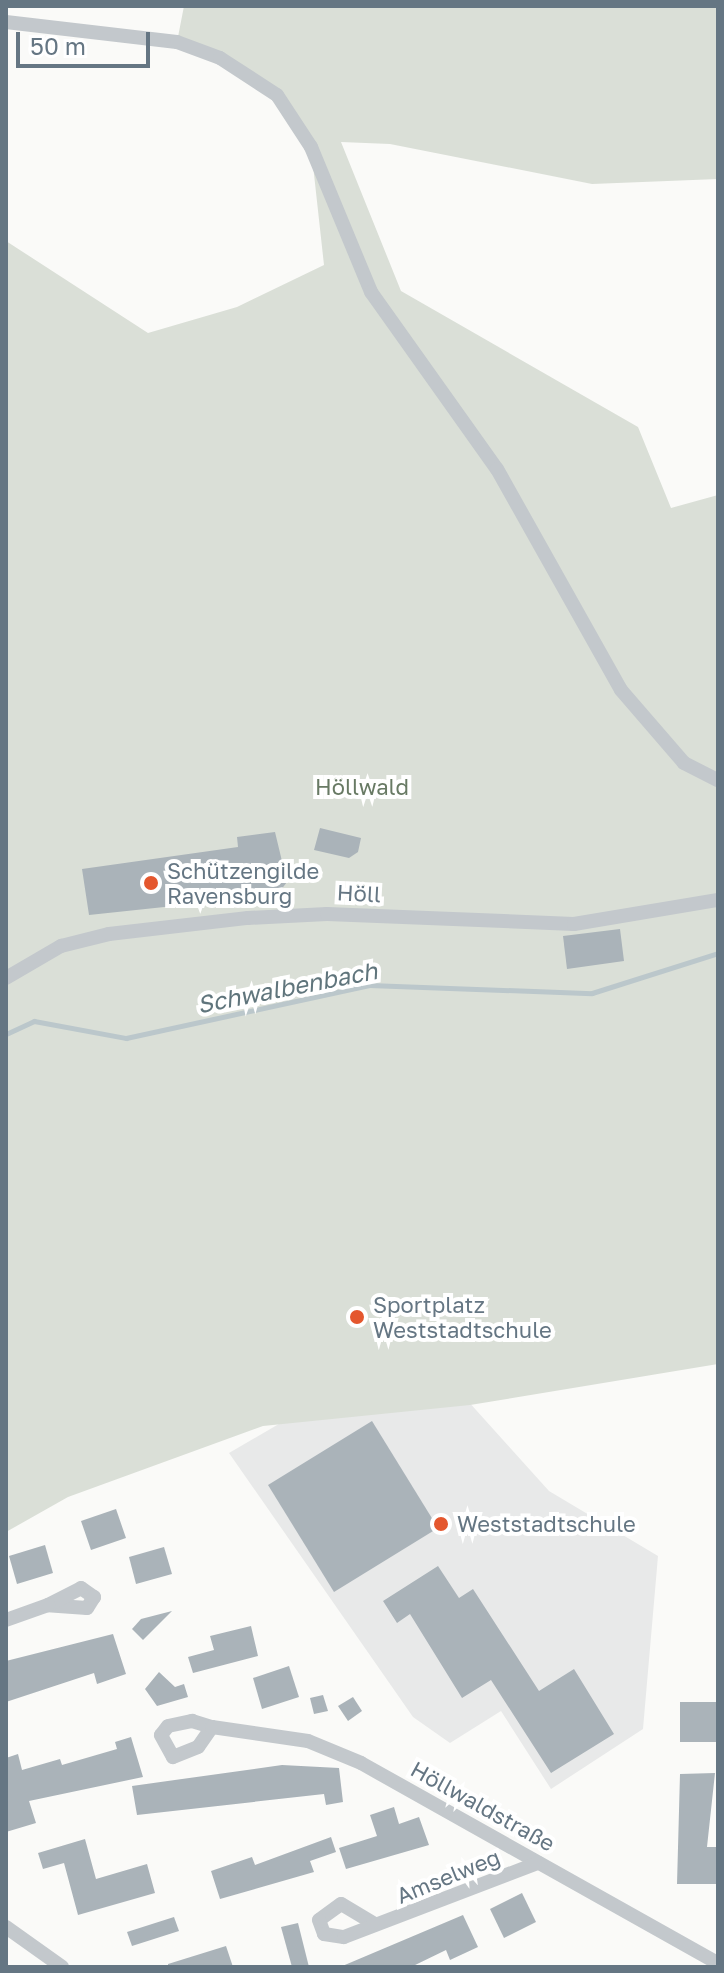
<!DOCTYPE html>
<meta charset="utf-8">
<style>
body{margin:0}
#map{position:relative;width:724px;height:1973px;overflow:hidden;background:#fafaf8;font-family:"Golos Text",sans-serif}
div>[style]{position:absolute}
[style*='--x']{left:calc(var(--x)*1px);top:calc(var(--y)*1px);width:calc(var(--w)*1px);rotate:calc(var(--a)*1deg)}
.built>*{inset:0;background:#e8e9e9}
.green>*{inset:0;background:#dadfd7}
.stream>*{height:5px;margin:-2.5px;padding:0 2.5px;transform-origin:2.5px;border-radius:2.5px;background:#bbc7cb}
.building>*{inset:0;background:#aab3b9}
.minor>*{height:14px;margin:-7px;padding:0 7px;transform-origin:7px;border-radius:7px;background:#c3c8cc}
.dots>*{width:22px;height:22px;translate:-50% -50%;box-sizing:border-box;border:4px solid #fff;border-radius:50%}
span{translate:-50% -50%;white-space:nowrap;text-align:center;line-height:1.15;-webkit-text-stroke:8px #fff;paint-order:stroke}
.park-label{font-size:22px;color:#687a64}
.poi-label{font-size:22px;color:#657683}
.left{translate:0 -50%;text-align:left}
.street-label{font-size:22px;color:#657683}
.water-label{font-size:24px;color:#60757c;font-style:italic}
.frame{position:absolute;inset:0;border:8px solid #657683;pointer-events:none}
.scale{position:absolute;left:16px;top:32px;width:134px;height:36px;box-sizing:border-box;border:4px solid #657683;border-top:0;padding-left:10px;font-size:24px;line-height:28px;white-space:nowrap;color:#657683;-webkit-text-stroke:6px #fff;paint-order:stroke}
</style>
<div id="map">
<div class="built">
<i style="clip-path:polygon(440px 1370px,549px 1491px,658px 1556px,643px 1729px,551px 1789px,501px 1711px,450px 1743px,413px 1717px,229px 1453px,320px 1400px)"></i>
</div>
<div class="green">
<i style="clip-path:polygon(184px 6px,718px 6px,718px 179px,592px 184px,390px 144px,341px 142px,401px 291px,638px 427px,671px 508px,718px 495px,718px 1364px,470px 1405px,263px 1426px,68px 1497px,6px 1532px,6px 241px,148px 333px,237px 307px,324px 265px,311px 147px,277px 95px,177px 42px)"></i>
</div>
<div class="stream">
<i style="--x:6;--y:1034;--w:31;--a:-25"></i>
<i style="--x:34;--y:1021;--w:94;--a:10.5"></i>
<i style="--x:126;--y:1038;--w:249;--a:-12.3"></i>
<i style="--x:369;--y:985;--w:223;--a:2.1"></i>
<i style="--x:592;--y:993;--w:132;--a:-17.6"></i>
</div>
<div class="building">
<i style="clip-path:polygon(320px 828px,361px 838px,358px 852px,349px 858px,314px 850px)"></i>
<i style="clip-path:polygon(275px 832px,287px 882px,277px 895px,89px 915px,82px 869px,238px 847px,237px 837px)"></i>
<i style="clip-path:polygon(620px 929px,624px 961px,567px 969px,563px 936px)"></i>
<i style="clip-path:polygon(372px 1421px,438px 1528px,334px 1592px,268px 1485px)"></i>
<i style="clip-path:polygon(116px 1509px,126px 1538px,91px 1550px,81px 1521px)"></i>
<i style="clip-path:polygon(45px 1545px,53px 1573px,17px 1584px,9px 1556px)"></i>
<i style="clip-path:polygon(164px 1547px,172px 1574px,136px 1584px,129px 1557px)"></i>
<i style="clip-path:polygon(438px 1566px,459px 1598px,473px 1589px,539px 1691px,574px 1669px,614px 1734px,551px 1773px,491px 1680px,462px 1698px,410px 1614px,397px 1623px,383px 1601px)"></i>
<i style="clip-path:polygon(172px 1611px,143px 1640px,132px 1629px,141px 1619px)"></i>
<i style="clip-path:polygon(251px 1626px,258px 1656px,193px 1673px,188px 1657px,214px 1650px,210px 1636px)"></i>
<i style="clip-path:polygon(113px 1634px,126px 1674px,97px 1684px,94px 1673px,6px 1702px,6px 1661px)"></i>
<i style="clip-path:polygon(289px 1666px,299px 1697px,262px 1709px,253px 1678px)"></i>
<i style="clip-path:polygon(159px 1672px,175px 1687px,184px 1684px,188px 1697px,157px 1706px,145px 1689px)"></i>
<i style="clip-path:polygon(323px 1695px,328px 1711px,314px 1714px,310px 1698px)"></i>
<i style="clip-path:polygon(353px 1697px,362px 1711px,348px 1721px,338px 1706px)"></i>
<i style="clip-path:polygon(680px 1702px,716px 1702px,716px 1742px,680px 1742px)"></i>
<i style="clip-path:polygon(131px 1737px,143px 1777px,29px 1801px,36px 1823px,6px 1832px,6px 1758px,18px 1754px,22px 1770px,60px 1759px,62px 1765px,117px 1749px,115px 1742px)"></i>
<i style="clip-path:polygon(282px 1765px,339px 1768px,343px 1802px,326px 1805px,324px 1794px,137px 1815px,132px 1786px)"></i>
<i style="clip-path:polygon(715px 1773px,707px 1847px,718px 1847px,718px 1884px,677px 1884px,680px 1774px)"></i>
<i style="clip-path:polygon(394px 1807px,399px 1824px,419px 1817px,429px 1845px,346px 1869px,339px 1848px,377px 1836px,370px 1815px)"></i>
<i style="clip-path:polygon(331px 1837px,336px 1852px,310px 1861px,314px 1872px,220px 1899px,211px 1871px,252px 1857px,255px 1865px)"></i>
<i style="clip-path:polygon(85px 1839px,96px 1879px,147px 1864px,155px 1893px,78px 1915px,64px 1863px,43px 1869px,38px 1853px)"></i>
<i style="clip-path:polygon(522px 1893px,536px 1922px,504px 1938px,490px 1909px)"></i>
<i style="clip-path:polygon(463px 1915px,478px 1947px,450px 1960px,446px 1950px,411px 1967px,340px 1967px)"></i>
<i style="clip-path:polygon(174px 1917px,179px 1931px,132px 1946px,127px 1932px)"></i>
<i style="clip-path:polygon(298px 1923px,309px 1967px,292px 1967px,281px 1927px)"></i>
<i style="clip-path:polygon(226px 1946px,233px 1967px,168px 1967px,168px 1964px)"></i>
</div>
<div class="minor">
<i style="--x:6;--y:22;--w:172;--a:6.7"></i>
<i style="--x:177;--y:42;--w:46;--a:20.4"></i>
<i style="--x:220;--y:58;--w:68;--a:33"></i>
<i style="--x:277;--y:95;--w:62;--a:56.8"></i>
<i style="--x:311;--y:147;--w:157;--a:67.5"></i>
<i style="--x:371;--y:292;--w:217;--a:54.6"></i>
<i style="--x:497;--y:469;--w:253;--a:60.7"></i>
<i style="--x:621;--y:690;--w:96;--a:49.2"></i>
<i style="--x:684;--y:763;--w:38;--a:27"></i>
<i style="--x:6;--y:978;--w:64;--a:-30.2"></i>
<i style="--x:61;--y:946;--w:49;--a:-14"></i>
<i style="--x:109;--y:934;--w:140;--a:-6.6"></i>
<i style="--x:248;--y:918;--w:79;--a:-2.9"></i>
<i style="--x:327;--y:914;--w:247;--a:2.3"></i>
<i style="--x:574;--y:924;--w:146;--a:-9.5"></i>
<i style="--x:81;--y:1588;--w:16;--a:35"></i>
<i style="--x:94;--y:1597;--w:13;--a:122"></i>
<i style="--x:87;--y:1608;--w:39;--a:-176"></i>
<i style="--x:48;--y:1605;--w:37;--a:-27"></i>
<i style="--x:6;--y:1620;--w:45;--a:-19.7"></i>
<i style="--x:192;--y:1721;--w:21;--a:17"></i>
<i style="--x:212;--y:1727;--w:24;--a:125"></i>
<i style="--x:198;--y:1747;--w:27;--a:158"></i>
<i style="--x:173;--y:1757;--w:25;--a:-119"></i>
<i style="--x:161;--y:1735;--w:11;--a:-52"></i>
<i style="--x:168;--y:1726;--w:25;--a:-12"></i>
<i style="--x:212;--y:1727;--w:97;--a:8.3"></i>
<i style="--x:308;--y:1741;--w:57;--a:22.5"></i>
<i style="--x:361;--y:1763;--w:409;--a:29.3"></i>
<i style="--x:373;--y:1923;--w:37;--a:-149"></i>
<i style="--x:341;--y:1904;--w:27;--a:144"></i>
<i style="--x:319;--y:1920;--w:15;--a:70"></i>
<i style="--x:324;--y:1934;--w:20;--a:9"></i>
<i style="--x:344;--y:1937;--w:208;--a:-20.9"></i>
<i style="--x:6;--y:1927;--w:69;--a:35.5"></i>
</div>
<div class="dots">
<i style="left:151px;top:883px;background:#e4572e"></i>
<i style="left:357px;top:1317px;background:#e4572e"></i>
<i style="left:441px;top:1524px;background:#e4572e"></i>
</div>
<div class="park-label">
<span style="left:362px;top:787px">Höllwald</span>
</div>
<div class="poi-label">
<span class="left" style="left:167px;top:883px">Schützengilde<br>Ravensburg</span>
<span class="left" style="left:373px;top:1317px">Sportplatz<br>Weststadtschule</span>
<span class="left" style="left:457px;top:1524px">Weststadtschule</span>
</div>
<div class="street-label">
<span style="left:359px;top:893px;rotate:3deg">Höll</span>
<span style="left:483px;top:1806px;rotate:29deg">Höllwaldstraße</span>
<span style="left:448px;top:1876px;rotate:-22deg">Amselweg</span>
</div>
<div class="water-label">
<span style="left:287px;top:987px;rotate:-11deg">Schwalbenbach</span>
</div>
<div class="frame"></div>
<div class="scale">50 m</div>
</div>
